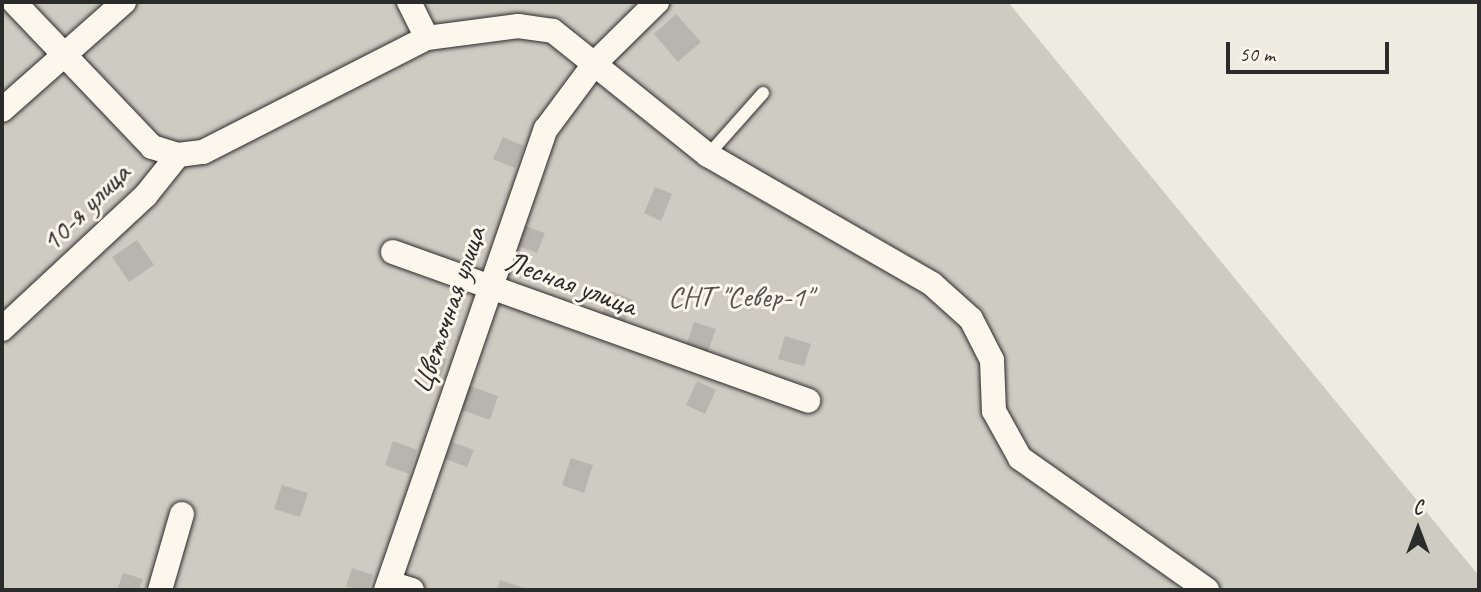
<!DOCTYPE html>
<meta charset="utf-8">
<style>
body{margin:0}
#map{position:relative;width:1481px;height:592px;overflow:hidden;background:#eeebe0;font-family:Caveat,sans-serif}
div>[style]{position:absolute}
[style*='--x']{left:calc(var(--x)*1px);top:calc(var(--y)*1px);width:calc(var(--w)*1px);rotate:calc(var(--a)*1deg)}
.green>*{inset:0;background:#cecbc2}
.building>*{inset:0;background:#b8b5ae}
.roads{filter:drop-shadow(0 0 2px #2b2b2b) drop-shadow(0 0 2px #2b2b2b)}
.lane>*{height:12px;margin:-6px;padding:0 6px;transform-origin:6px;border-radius:6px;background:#fbf7ec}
.street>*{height:24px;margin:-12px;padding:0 12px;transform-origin:12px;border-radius:12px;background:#fbf7ec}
span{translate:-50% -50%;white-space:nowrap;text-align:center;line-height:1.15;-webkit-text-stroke:6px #fbf7ec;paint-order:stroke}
.street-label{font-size:30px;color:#2b2b2b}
.park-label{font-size:30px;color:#545351}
.frame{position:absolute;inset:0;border:4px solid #2b2b2b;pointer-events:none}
.north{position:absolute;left:1383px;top:494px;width:70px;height:70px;-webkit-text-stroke:5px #fbf7ec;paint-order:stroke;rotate:0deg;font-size:19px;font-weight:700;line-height:28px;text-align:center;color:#2b2b2b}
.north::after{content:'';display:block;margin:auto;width:24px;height:32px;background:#2b2b2b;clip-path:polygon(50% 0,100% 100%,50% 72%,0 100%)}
.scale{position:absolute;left:1226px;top:42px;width:163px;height:32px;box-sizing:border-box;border:4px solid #2b2b2b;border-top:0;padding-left:9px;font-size:21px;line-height:24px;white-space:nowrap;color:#2b2b2b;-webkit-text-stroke:5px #fbf7ec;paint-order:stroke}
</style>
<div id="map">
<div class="green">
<i style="clip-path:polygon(2px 2px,1008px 2px,1479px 576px,1479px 590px,2px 590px)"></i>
</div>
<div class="building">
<i style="clip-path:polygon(676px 14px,701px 42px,678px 62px,654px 34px)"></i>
<i style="clip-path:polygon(503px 137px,524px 146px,515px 168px,493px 159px)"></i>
<i style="clip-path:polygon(655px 187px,672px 194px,661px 221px,644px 213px)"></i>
<i style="clip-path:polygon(523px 225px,545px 233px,537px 253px,516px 245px)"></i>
<i style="clip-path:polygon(137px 240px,154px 265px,129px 282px,112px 257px)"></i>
<i style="clip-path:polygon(611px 291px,633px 300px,623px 326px,601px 317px)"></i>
<i style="clip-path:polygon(694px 322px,716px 329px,707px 354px,686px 346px)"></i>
<i style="clip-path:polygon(785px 336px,811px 344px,804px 366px,778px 359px)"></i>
<i style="clip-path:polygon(433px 354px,447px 359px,441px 377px,426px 372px)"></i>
<i style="clip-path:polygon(697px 381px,716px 390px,705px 414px,686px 405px)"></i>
<i style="clip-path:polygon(467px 385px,498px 396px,490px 420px,459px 409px)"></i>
<i style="clip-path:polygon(393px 441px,417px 450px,409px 474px,385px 465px)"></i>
<i style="clip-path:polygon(452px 442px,474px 450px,467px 467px,445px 459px)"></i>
<i style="clip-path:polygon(571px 458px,593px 465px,584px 493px,562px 485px)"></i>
<i style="clip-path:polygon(282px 485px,308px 493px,300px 517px,274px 509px)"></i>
<i style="clip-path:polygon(352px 568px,373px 575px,368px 590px,346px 587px)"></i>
<i style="clip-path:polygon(123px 573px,143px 579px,139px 590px,117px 590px)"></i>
<i style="clip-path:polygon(500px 580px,524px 588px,523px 590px,497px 590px)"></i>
</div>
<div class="roads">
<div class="lane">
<i style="--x:708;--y:155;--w:83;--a:-48.4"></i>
</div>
<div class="street">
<i style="--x:14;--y:2;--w:200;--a:46.4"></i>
<i style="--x:152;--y:147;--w:27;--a:17"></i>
<i style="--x:178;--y:155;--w:25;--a:-7"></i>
<i style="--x:203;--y:152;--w:251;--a:-27"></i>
<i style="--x:427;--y:38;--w:92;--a:-7.5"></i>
<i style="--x:518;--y:26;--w:35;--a:8"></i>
<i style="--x:553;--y:31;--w:198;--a:38.7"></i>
<i style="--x:708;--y:155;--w:258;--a:29.9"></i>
<i style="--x:932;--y:284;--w:52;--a:41.9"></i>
<i style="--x:971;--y:319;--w:46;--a:62.9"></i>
<i style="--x:992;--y:360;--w:51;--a:87.8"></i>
<i style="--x:994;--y:411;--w:54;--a:61"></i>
<i style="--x:1020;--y:458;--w:229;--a:35.2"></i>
<i style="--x:409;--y:2;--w:40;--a:63.4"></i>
<i style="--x:2;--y:110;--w:163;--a:-41.5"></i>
<i style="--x:393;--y:252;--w:441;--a:19.7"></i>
<i style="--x:2;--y:329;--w:197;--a:-42.9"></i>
<i style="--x:146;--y:195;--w:51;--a:-51.3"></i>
<i style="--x:389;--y:583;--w:24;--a:17"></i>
<i style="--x:160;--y:590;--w:79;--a:-73.9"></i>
<i style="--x:386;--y:590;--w:488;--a:-70.9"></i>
<i style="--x:546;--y:129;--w:82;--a:-53.4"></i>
<i style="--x:595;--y:63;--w:87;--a:-44.5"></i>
</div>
</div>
<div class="street-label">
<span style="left:85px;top:207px;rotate:-45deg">10-я улица</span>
<span style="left:571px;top:283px;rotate:20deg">Лесная улица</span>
<span style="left:448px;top:310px;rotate:-71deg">Цветочная улица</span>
</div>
<div class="park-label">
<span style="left:740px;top:296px">СНТ "Север-1"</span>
</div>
<div class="frame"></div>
<div class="north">С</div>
<div class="scale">50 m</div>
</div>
